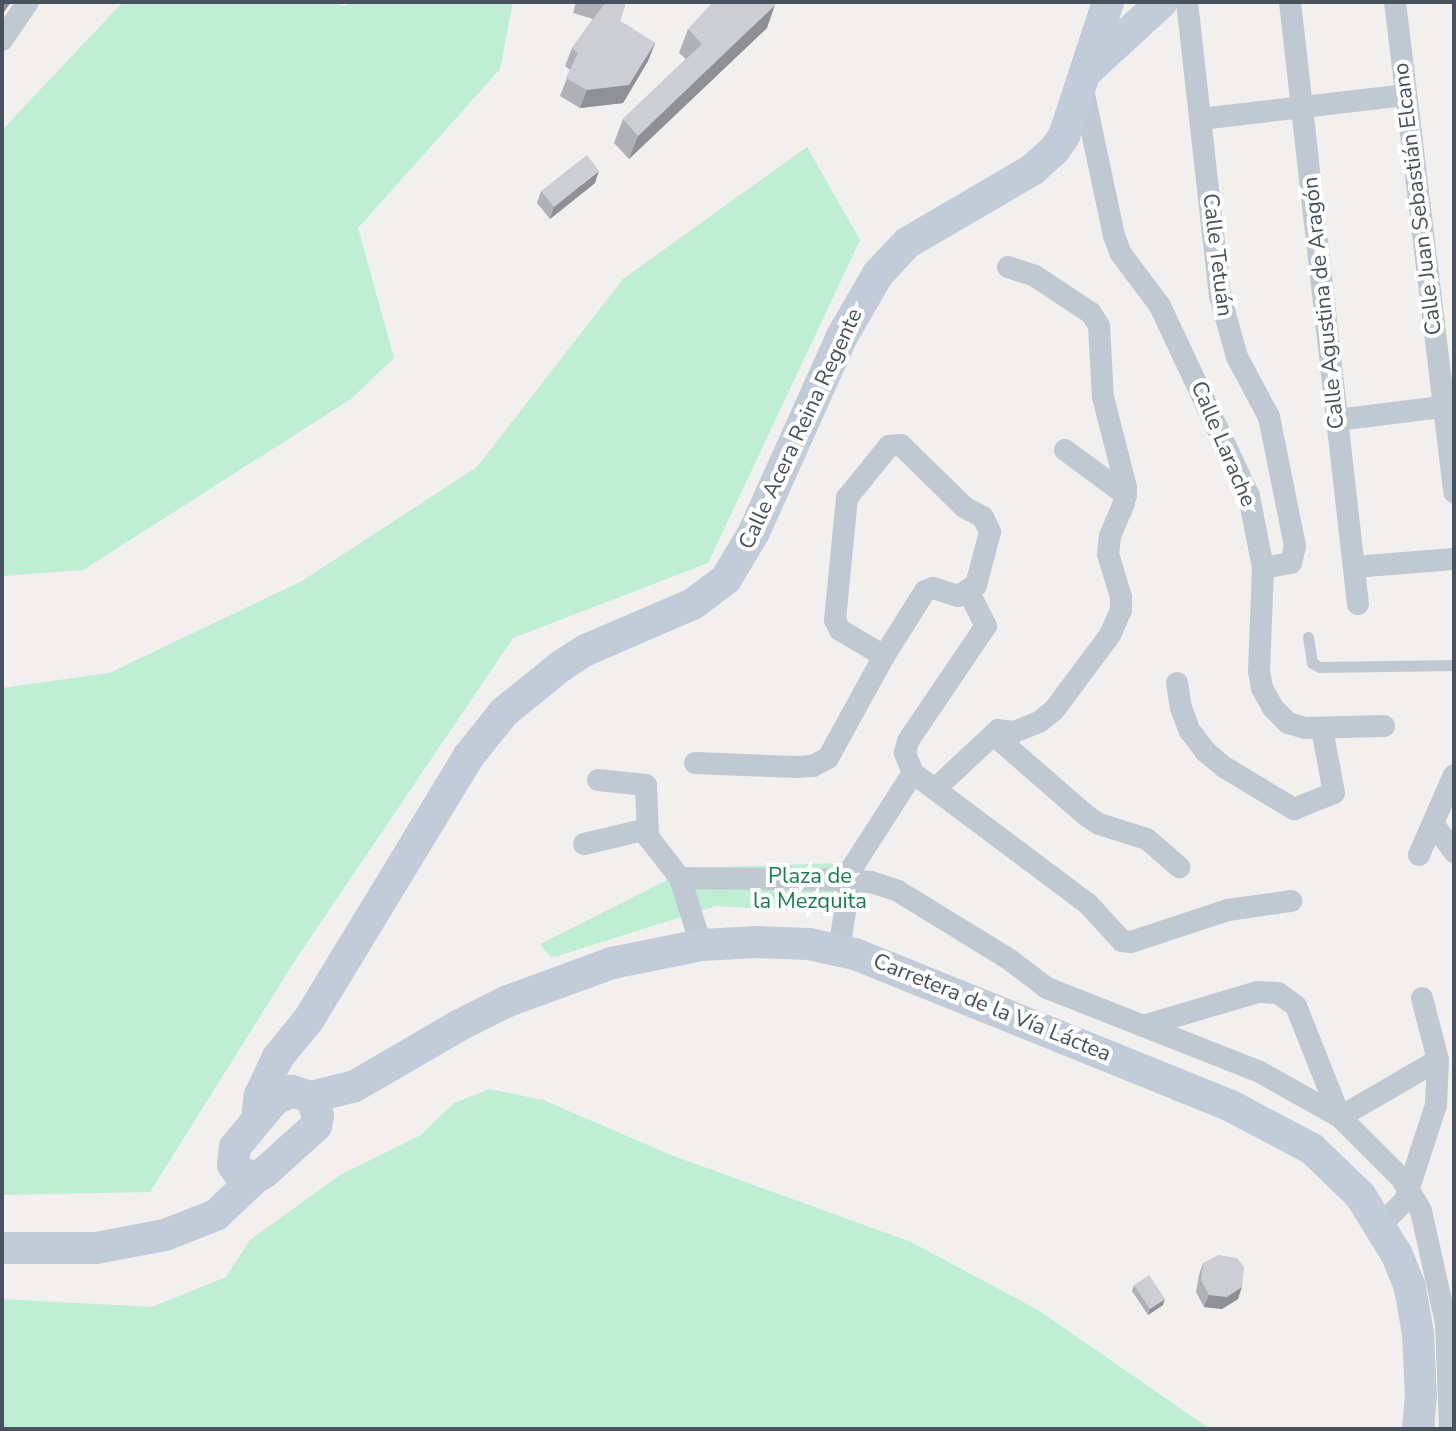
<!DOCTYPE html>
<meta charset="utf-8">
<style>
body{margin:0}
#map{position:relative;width:1456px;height:1431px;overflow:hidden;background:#f2efef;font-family:"Nunito Sans",sans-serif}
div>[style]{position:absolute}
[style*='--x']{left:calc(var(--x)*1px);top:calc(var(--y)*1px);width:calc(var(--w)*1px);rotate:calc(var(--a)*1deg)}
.green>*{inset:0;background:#bfeed4}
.lane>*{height:11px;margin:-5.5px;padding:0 5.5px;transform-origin:5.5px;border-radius:5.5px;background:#c0c9d1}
.street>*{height:22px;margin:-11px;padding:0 11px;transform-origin:11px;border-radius:11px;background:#c0c9d1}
.secondary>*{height:32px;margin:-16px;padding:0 16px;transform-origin:16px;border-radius:16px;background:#c2cbd8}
.wall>*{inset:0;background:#afb1b6}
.shaded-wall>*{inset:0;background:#8f9094}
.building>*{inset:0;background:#ccced4}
span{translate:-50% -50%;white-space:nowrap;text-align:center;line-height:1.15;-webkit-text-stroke:8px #fff;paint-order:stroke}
.street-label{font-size:22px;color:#48515c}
.park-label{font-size:22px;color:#197d51}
.frame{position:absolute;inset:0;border:4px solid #48515c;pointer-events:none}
</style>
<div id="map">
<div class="green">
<i style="clip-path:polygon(123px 2px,332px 2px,345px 6px,348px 2px,513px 2px,500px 69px,358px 228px,394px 358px,351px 399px,83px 570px,2px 576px,2px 130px)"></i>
<i style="clip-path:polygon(807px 147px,860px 240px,708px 563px,513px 638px,294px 962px,150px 1192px,2px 1195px,2px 688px,109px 673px,302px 581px,477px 467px,623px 279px)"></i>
<i style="clip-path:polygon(837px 863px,832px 913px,716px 906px,551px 958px,540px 944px,691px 868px)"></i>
<i style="clip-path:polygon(490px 1089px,543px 1100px,671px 1155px,911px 1242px,1038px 1310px,1210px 1429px,2px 1429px,2px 1299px,152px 1307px,226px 1277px,250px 1240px,340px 1175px,421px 1135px,454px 1103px)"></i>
</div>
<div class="lane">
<i style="--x:1308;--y:637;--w:26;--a:81"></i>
<i style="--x:1312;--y:663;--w:9;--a:27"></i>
<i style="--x:1320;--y:667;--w:134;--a:-0.9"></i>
</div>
<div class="street">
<i style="--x:1187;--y:2;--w:296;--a:83.6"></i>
<i style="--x:1220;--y:296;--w:63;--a:74.4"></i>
<i style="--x:1237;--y:357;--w:68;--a:61.9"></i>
<i style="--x:1269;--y:417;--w:132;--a:78.6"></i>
<i style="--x:1295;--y:546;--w:17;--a:103"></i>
<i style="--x:1291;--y:563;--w:28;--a:170"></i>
<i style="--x:1290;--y:2;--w:606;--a:83.56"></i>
<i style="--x:1395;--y:2;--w:494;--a:83.1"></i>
<i style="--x:2;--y:40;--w:46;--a:-55.6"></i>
<i style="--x:1082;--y:85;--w:154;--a:78"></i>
<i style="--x:1114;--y:236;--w:19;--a:69"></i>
<i style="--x:1121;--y:254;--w:65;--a:53.1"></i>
<i style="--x:1160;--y:306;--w:210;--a:64.9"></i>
<i style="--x:1249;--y:496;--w:73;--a:79"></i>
<i style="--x:1263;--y:568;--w:103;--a:92.2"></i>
<i style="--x:1259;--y:671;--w:17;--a:80"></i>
<i style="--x:1262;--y:688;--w:23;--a:61"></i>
<i style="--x:1273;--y:708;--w:21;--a:45"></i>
<i style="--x:1288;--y:723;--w:18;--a:16"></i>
<i style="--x:1305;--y:728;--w:79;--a:-1.5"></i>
<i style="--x:1201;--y:119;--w:205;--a:-6.7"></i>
<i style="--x:1008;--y:267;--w:28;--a:18"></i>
<i style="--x:1035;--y:276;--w:67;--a:33.5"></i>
<i style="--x:1091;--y:313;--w:15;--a:58"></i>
<i style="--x:1099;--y:326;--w:71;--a:86.8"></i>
<i style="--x:1103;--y:397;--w:93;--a:75.7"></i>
<i style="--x:1126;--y:487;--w:16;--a:97"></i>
<i style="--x:1124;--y:503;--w:36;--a:113"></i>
<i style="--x:1110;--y:536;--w:18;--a:96"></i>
<i style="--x:1108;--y:554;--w:45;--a:73.2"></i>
<i style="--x:1121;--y:597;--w:13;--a:90"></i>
<i style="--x:1121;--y:610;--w:27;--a:114"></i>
<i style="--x:1110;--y:635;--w:94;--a:126.7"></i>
<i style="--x:1054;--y:710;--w:19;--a:141"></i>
<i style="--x:1039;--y:722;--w:27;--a:158"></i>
<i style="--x:1014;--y:732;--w:16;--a:-173"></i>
<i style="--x:998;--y:730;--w:7;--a:106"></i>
<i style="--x:996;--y:737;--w:121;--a:41"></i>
<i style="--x:1087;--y:816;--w:14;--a:34"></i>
<i style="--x:1099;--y:824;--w:50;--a:17.4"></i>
<i style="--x:1147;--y:839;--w:43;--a:41.2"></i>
<i style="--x:1337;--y:420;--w:105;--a:-7.1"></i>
<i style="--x:1065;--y:450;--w:76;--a:36.4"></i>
<i style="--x:1354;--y:567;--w:100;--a:-4.6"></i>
<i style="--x:1177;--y:683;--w:25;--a:81"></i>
<i style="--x:1181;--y:708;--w:25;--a:69"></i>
<i style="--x:1190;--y:731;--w:25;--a:53"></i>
<i style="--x:1205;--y:751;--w:25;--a:40"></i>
<i style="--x:1224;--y:767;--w:82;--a:31"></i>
<i style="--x:1294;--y:809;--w:43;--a:-21.8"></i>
<i style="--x:1334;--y:793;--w:65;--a:-100.6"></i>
<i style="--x:695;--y:763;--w:100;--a:2.3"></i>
<i style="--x:795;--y:767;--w:18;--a:-3"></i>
<i style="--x:813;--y:766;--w:17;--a:-28"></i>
<i style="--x:828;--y:758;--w:116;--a:-61.2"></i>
<i style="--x:884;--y:656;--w:51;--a:-149.4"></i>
<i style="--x:840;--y:630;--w:11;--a:-117"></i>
<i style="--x:835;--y:620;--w:123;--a:-84.4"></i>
<i style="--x:847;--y:498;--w:67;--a:-51.1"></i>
<i style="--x:889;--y:446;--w:12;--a:-5"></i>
<i style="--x:901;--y:445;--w:88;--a:44.5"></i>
<i style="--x:964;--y:507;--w:21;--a:28"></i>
<i style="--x:983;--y:517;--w:17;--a:65"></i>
<i style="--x:990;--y:532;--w:55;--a:104.8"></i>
<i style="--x:976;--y:585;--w:21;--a:149"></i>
<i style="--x:958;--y:596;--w:26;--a:-162"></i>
<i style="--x:933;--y:588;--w:9;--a:159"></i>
<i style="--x:925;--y:591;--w:77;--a:122.2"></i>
<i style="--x:913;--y:773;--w:219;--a:36.8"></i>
<i style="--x:1088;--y:904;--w:50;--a:47.4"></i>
<i style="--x:1122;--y:941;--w:9;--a:6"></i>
<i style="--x:1131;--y:942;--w:102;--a:-18.3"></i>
<i style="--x:1228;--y:910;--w:64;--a:-8.1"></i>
<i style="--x:598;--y:780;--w:48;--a:5.9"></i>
<i style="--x:646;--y:785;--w:52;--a:87.8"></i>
<i style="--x:648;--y:837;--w:52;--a:52"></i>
<i style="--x:680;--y:878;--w:70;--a:72.6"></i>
<i style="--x:935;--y:789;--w:82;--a:-43"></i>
<i style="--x:1434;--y:825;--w:34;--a:53"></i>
<i style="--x:584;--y:844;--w:65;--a:-13.4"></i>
<i style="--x:1419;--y:855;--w:87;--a:-66.4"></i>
<i style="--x:680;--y:878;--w:168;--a:0.7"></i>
<i style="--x:848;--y:880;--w:23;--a:5"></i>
<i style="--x:871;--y:882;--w:28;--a:18"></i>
<i style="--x:898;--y:891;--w:132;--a:31.6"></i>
<i style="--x:1010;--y:960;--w:46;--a:37.1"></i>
<i style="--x:1047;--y:988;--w:229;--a:21.5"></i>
<i style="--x:1260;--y:1072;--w:92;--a:29.4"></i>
<i style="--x:1340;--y:1117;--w:88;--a:45"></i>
<i style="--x:1402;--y:1179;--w:37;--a:59"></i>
<i style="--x:1421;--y:1211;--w:115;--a:77.4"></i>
<i style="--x:1446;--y:1323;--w:106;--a:87.8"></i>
<i style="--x:839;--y:949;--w:82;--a:-80.9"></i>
<i style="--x:852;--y:868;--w:113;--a:-57.3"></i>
<i style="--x:913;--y:773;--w:22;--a:-112"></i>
<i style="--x:905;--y:753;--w:12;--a:-76"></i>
<i style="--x:908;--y:741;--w:139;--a:-55.9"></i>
<i style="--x:986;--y:626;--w:38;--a:-117"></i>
<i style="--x:1143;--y:1026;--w:120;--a:-16.5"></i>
<i style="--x:1258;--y:992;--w:20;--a:3"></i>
<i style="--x:1278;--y:993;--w:22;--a:36"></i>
<i style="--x:1296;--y:1006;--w:119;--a:68.4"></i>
<i style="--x:1340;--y:1117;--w:113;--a:-30.2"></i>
<i style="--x:1381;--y:1225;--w:35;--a:-46"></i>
<i style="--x:1405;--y:1200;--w:100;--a:-71.9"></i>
<i style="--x:1436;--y:1105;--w:45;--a:-87.5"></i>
<i style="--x:1438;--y:1060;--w:64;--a:-104.5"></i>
</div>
<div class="secondary">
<i style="--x:1088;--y:70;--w:100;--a:-42.6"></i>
<i style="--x:292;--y:1091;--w:20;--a:18"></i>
<i style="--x:311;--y:1097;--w:20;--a:70"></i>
<i style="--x:318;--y:1116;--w:10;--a:101"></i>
<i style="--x:316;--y:1126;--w:70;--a:137.9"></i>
<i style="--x:264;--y:1173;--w:9;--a:153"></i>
<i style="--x:256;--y:1177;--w:17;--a:-167"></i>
<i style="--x:239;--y:1173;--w:10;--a:-127"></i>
<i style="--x:233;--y:1165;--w:18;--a:-84"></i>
<i style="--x:235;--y:1147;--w:61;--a:-50.3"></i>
<i style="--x:274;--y:1100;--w:20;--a:-27"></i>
<i style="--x:311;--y:1097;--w:45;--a:-14"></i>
<i style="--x:355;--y:1086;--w:119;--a:-30.2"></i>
<i style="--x:458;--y:1026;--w:56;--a:-26.6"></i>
<i style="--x:508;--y:1001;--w:111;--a:-20.1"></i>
<i style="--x:612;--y:963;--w:91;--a:-11.4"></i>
<i style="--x:701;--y:945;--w:56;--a:-3.1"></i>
<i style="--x:757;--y:942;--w:52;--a:2.2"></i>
<i style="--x:809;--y:944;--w:47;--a:12.3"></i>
<i style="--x:855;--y:954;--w:403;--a:22"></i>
<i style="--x:1229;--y:1105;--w:94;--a:27.9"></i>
<i style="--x:1312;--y:1149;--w:66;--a:43.8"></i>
<i style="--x:1360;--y:1195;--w:70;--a:58.3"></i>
<i style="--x:1397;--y:1255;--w:35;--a:68"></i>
<i style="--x:1410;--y:1288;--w:47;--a:80.1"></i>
<i style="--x:1418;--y:1334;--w:61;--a:87.2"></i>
<i style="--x:1421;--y:1395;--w:34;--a:95"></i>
<i style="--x:257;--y:1118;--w:23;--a:-83"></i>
<i style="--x:260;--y:1095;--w:42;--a:-64.7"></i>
<i style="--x:278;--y:1057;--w:49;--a:-50.8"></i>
<i style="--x:309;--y:1019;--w:306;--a:-58.7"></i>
<i style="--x:468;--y:757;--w:58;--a:-51.3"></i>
<i style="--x:504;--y:712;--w:73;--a:-38.9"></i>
<i style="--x:561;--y:666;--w:30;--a:-33"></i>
<i style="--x:586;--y:650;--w:116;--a:-23.3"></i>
<i style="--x:693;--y:604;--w:41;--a:-37.1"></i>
<i style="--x:726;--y:579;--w:55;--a:-59.2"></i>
<i style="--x:754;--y:532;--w:213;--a:-65.8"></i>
<i style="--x:841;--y:338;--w:74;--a:-60"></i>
<i style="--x:878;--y:274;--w:42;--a:-46.9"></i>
<i style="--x:907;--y:243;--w:145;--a:-30.3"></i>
<i style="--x:1032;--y:170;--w:31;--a:-42"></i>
<i style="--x:1055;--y:149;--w:16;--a:-55"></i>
<i style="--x:1064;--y:136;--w:141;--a:-71.8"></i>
<i style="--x:2;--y:1248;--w:94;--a:0"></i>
<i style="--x:96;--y:1248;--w:70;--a:-10.7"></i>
<i style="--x:165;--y:1235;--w:55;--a:-21.4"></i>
<i style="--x:216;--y:1215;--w:55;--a:-43.5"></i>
</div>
<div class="wall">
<i style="clip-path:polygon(576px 2px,626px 2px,620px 21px,655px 43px,648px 61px,623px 103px,580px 108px,560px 96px,570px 70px,565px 66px,572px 48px,593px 19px,573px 13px)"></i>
<i style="clip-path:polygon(767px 28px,629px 159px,614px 143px,623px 119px,686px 59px,679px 53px,688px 29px)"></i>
<i style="clip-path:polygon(595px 183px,550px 219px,537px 203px,541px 191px)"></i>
<i style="clip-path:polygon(1203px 1263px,1238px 1299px,1222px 1309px,1204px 1307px,1196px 1292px,1199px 1275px)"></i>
<i style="clip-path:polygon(1134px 1285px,1163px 1305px,1148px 1315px,1132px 1291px)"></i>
</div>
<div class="shaded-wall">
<i style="clip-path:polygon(4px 2px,11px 2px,2px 15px,2px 4px)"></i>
<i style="clip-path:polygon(775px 5px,767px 28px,629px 159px,638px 136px)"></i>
<i style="clip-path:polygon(655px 43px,648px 61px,623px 103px,580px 108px,587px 90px)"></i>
<i style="clip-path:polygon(599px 171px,595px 183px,550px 219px,554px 207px)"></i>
<i style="clip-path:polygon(1242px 1287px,1238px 1299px,1222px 1309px,1204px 1307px,1209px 1295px)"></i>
<i style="clip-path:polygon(1165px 1299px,1163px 1305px,1148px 1315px,1150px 1309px)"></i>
</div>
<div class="building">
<i style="clip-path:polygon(603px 2px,626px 2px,620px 21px,655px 43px,629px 85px,587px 90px,566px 78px,578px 53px,572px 48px,605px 3px)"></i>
<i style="clip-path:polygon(713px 2px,776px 2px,775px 5px,638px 136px,623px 119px,702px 44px,688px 29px)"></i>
<i style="clip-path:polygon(587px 155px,599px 171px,554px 207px,541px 191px)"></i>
<i style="clip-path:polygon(1218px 1255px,1237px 1258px,1244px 1267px,1242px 1287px,1227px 1297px,1209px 1295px,1201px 1280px,1203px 1263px)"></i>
<i style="clip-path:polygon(1149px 1275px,1165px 1299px,1150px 1309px,1134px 1285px)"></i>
</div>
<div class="street-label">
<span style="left:1418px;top:199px;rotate:-97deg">Calle Juan Sebastián Elcano</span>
<span style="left:1217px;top:255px;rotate:83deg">Calle Tetuán</span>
<span style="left:1324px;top:303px;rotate:-96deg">Calle Agustina de Aragón</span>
<span style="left:801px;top:429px;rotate:-65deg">Calle Acera Reina Regente</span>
<span style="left:1223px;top:444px;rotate:67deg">Calle Larache</span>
<span style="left:992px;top:1008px;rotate:22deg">Carretera de la Vía Láctea</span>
</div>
<div class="park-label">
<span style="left:810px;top:889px">Plaza de<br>la Mezquita</span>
</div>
<div class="frame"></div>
</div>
